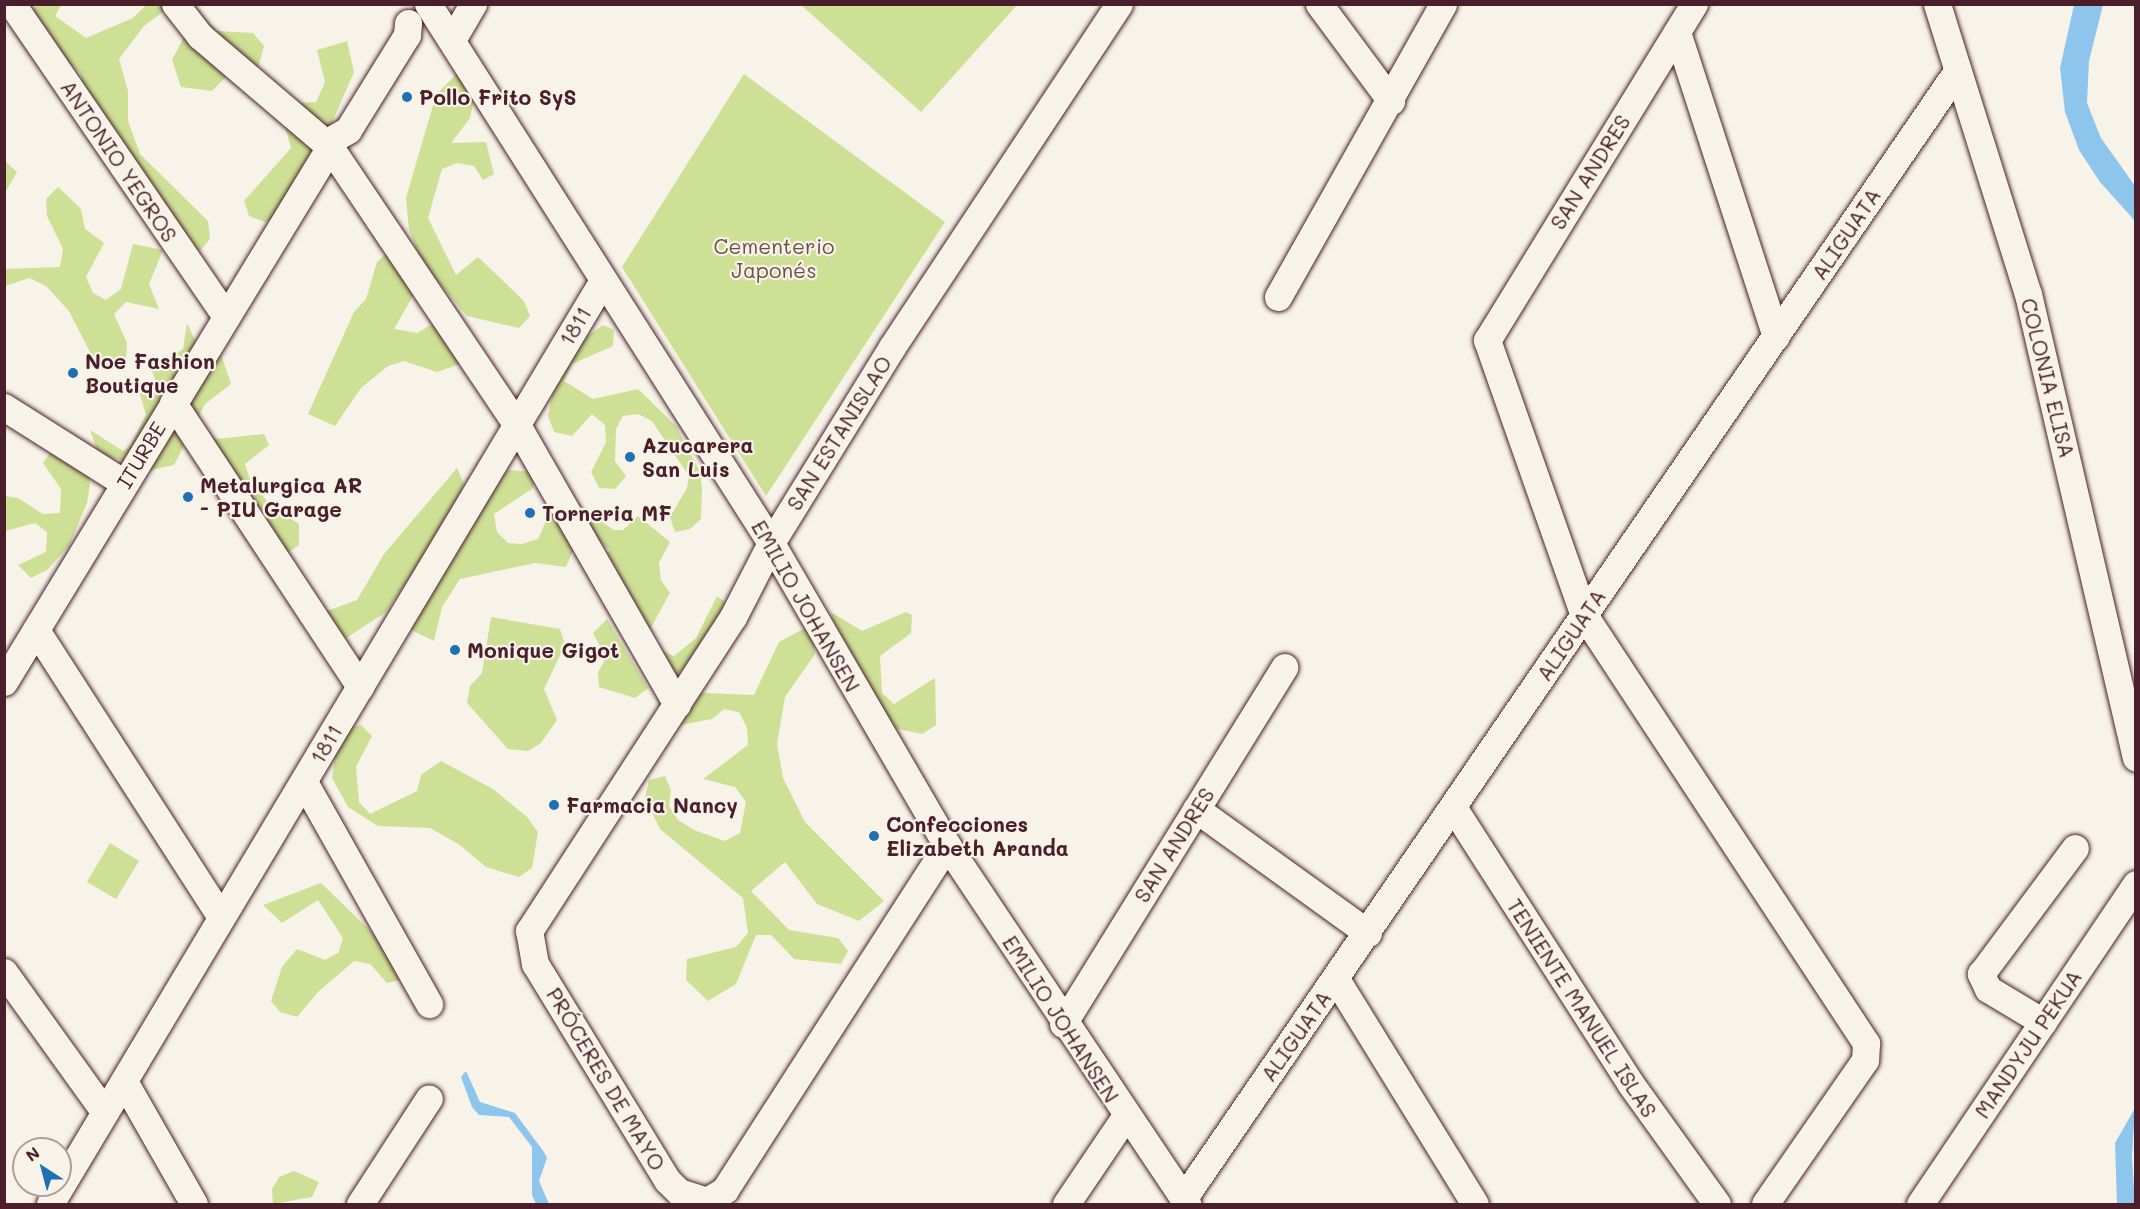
<!DOCTYPE html>
<meta charset="utf-8">
<style>
body{margin:0}
#map{position:relative;width:2140px;height:1209px;overflow:hidden;background:#f7f3e8;font-family:Mali,sans-serif}
div>[style]{position:absolute}
[style*='--x']{left:calc(var(--x)*1px);top:calc(var(--y)*1px);width:calc(var(--w)*1px);rotate:calc(var(--a)*1deg)}
.green>*{inset:0;background:#cde095}
.water>*{inset:0;background:#8ec5ed}
.roads{filter:drop-shadow(0 0 2px #4a1f2b) drop-shadow(0 0 2px #4a1f2b)}
.minor>*{height:27px;margin:-13.5px;padding:0 13.5px;transform-origin:13.5px;border-radius:13.5px;background:#f7f3e8}
.dots>*{width:16px;height:16px;translate:-50% -50%;box-sizing:border-box;border:3px solid #f7f3e8;border-radius:50%}
span{translate:-50% -50%;white-space:nowrap;text-align:center;line-height:1.15;-webkit-text-stroke:4.5px #f7f3e8;paint-order:stroke}
.poi-label{font-size:21px;color:#4a1f2b;font-weight:700}
.left{translate:0 -50%;text-align:left}
.street-label{font-size:21px;color:#4a1f2b}
.park-label{font-size:21px;color:#6b4f46}
.frame{position:absolute;inset:0;border:6px solid #4a1f2b;pointer-events:none}
.north{position:absolute;left:12px;top:1137px;width:60px;height:60px;box-sizing:border-box;background:#f7f3e8;border:2px solid #b29e9c;border-radius:50%;rotate:324deg;font-size:16px;font-weight:700;line-height:24px;text-align:center;color:#4a1f2b}
.north::after{content:'';display:block;margin:auto;width:21px;height:27px;background:#1f6fb2;clip-path:polygon(50% 0,100% 100%,50% 72%,0 100%)}
</style>
<div id="map">
<div class="green">
<i style="clip-path:polygon(38px 5px,61px 5px,55px 16px,86px 38px,133px 18px,146px 5px,192px 5px,217px 31px,253px 33px,264px 46px,256px 76px,268px 88px,300px 103px,316px 102px,325px 82px,317px 50px,347px 41px,354px 72px,294px 210px,265px 222px,249px 216px,244px 201px,291px 148px,282px 115px,234px 69px,212px 91px,181px 87px,172px 60px,187px 31px,168px 8px,144px 26px,119px 59px,128px 91px,128px 121px,140px 154px,208px 221px,210px 239px,200px 251px,186px 243px,101px 151px,80px 73px,36px 33px,32px 10px)"></i>
<i style="clip-path:polygon(801px 5px,1017px 5px,921px 112px)"></i>
<i style="clip-path:polygon(464px 66px,474px 100px,470px 118px,451px 143px,486px 142px,494px 174px,483px 180px,474px 166px,457px 163px,442px 169px,428px 218px,456px 275px,478px 257px,524px 301px,530px 316px,519px 328px,467px 316px,422px 263px,409px 230px,406px 198px,436px 95px)"></i>
<i style="clip-path:polygon(744px 74px,945px 222px,766px 496px,622px 267px)"></i>
<i style="clip-path:polygon(5px 161px,17px 172px,5px 193px)"></i>
<i style="clip-path:polygon(58px 187px,81px 209px,85px 229px,104px 243px,86px 277px,93px 293px,106px 300px,121px 289px,133px 244px,163px 250px,149px 284px,159px 309px,126px 302px,114px 314px,127px 343px,126px 358px,107px 366px,94px 360px,69px 311px,46px 286px,29px 278px,5px 286px,5px 269px,60px 267px,63px 249px,47px 216px,46px 199px)"></i>
<i style="clip-path:polygon(389px 251px,418px 287px,394px 329px,417px 333px,431px 325px,446px 326px,468px 361px,437px 372px,404px 361px,388px 366px,361px 388px,335px 426px,308px 414px,354px 312px,366px 299px,377px 262px)"></i>
<i style="clip-path:polygon(187px 323px,200px 351px,222px 357px,231px 384px,205px 404px,174px 465px,132px 474px,122px 460px,99px 455px,90px 430px,123px 451px,130px 446px,146px 415px,139px 391px,146px 395px,155px 393px,155px 378px,145px 356px,162px 362px,183px 349px)"></i>
<i style="clip-path:polygon(603px 325px,614px 330px,613px 346px,572px 364px,564px 381px,593px 399px,638px 389px,676px 426px,700px 472px,702px 488px,701px 519px,690px 529px,675px 532px,670px 517px,687px 488px,689px 476px,652px 421px,638px 414px,623px 416px,616px 429px,615px 461px,626px 476px,615px 489px,599px 488px,591px 472px,606px 442px,605px 425px,592px 414px,572px 436px,554px 432px,548px 416px,560px 356px)"></i>
<i style="clip-path:polygon(200px 432px,217px 439px,264px 434px,269px 445px,245px 464px,250px 480px,270px 505px,299px 524px,299px 545px,286px 554px)"></i>
<i style="clip-path:polygon(52px 450px,86px 454px,90px 485px,87px 503px,69px 546px,47px 570px,31px 578px,18px 565px,46px 552px,47px 532px,35px 523px,5px 531px,5px 496px,18px 498px,43px 514px,60px 513px,61px 489px,43px 463px)"></i>
<i style="clip-path:polygon(457px 468px,464px 484px,453px 513px,455px 532px,507px 470px,536px 472px,533px 488px,494px 514px,497px 532px,508px 543px,522px 544px,538px 539px,554px 503px,578px 539px,566px 567px,535px 563px,460px 579px,442px 607px,434px 641px,405px 627px,425px 555px,386px 612px,345px 639px,324px 635px,315px 621px,327px 611px,357px 600px,384px 554px)"></i>
<i style="clip-path:polygon(588px 513px,614px 530px,623px 530px,638px 516px,670px 542px,659px 563px,661px 580px,670px 593px,648px 633px,655px 648px,674px 656px,696px 638px,717px 596px,729px 605px,702px 657px,673px 676px,588px 573px,610px 550px,579px 527px)"></i>
<i style="clip-path:polygon(831px 612px,862px 631px,906px 612px,912px 615px,911px 633px,880px 656px,882px 693px,894px 704px,935px 678px,936px 725px,922px 734px,892px 728px,836px 631px)"></i>
<i style="clip-path:polygon(491px 617px,560px 629px,565px 645px,544px 689px,557px 720px,541px 743px,528px 751px,508px 749px,467px 703px,470px 686px,482px 673px)"></i>
<i style="clip-path:polygon(607px 619px,648px 688px,635px 698px,599px 687px,598px 672px,606px 658px,593px 633px)"></i>
<i style="clip-path:polygon(811px 625px,815px 654px,785px 697px,777px 744px,783px 778px,805px 822px,884px 901px,859px 921px,817px 904px,785px 862px,751px 891px,789px 930px,838px 938px,848px 951px,841px 964px,794px 959px,771px 935px,756px 935px,736px 984px,708px 1001px,686px 980px,687px 959px,736px 947px,748px 933px,743px 898px,660px 829px,645px 798px,649px 780px,665px 776px,671px 790px,669px 806px,678px 820px,694px 830px,725px 841px,740px 833px,746px 802px,735px 787px,703px 779px,748px 745px,747px 728px,739px 712px,724px 709px,712px 719px,681px 725px,677px 704px,704px 693px,754px 695px,779px 642px)"></i>
<i style="clip-path:polygon(361px 725px,372px 736px,356px 767px,359px 802px,370px 814px,417px 791px,421px 775px,441px 761px,493px 789px,527px 817px,538px 832px,532px 868px,519px 877px,502px 872px,486px 867px,460px 845px,430px 828px,378px 826px,348px 807px,332px 778px,337px 740px,346px 728px)"></i>
<i style="clip-path:polygon(110px 843px,139px 861px,116px 899px,87px 882px)"></i>
<i style="clip-path:polygon(321px 883px,379px 939px,405px 979px,387px 983px,370px 964px,354px 961px,318px 992px,297px 1017px,280px 1012px,271px 1001px,282px 967px,297px 949px,325px 960px,338px 953px,343px 938px,318px 900px,282px 923px,263px 905px)"></i>
<i style="clip-path:polygon(294px 1171px,319px 1182px,312px 1197px,273px 1204px,272px 1189px,279px 1177px)"></i>
</div>
<div class="water">
<i style="clip-path:polygon(2074px 5px,2103px 5px,2089px 61px,2087px 103px,2101px 138px,2135px 186px,2135px 221px,2100px 182px,2079px 150px,2065px 112px,2060px 68px)"></i>
<i style="clip-path:polygon(466px 1071px,480px 1102px,515px 1113px,544px 1152px,547px 1158px,539px 1181px,549px 1204px,536px 1204px,532px 1195px,532px 1147px,509px 1117px,479px 1115px,472px 1107px,461px 1077px)"></i>
<i style="clip-path:polygon(2135px 1108px,2132px 1157px,2135px 1204px,2117px 1204px,2115px 1143px)"></i>
</div>
<div class="roads">
<div class="minor">
<i style="--x:12;--y:4;--w:379;--a:55.6"></i>
<i style="--x:175;--y:4;--w:41;--a:52"></i>
<i style="--x:200;--y:36;--w:171;--a:40.5"></i>
<i style="--x:330;--y:147;--w:335;--a:56.1"></i>
<i style="--x:517;--y:425;--w:322;--a:60.2"></i>
<i style="--x:428;--y:4;--w:639;--a:57.53"></i>
<i style="--x:771;--y:543;--w:350;--a:59.8"></i>
<i style="--x:947;--y:845;--w:432;--a:56.2"></i>
<i style="--x:1319;--y:4;--w:121;--a:53.4"></i>
<i style="--x:1694;--y:4;--w:395;--a:121.6"></i>
<i style="--x:1487;--y:340;--w:292;--a:70.6"></i>
<i style="--x:1584;--y:615;--w:513;--a:56.62"></i>
<i style="--x:1866;--y:1043;--w:17;--a:93"></i>
<i style="--x:1865;--y:1060;--w:175;--a:124.8"></i>
<i style="--x:1937;--y:4;--w:304;--a:72.6"></i>
<i style="--x:2028;--y:294;--w:476;--a:76.9"></i>
<i style="--x:1677;--y:32;--w:320;--a:72"></i>
<i style="--x:452;--y:40;--w:42;--a:-59.7"></i>
<i style="--x:1278;--y:297;--w:336;--a:-60.6"></i>
<i style="--x:173;--y:403;--w:340;--a:56.6"></i>
<i style="--x:4;--y:407;--w:142;--a:32.3"></i>
<i style="--x:36;--y:630;--w:340;--a:57.2"></i>
<i style="--x:4;--y:682;--w:638;--a:-58.65"></i>
<i style="--x:336;--y:137;--w:14;--a:-30"></i>
<i style="--x:348;--y:130;--w:112;--a:-58.2"></i>
<i style="--x:407;--y:35;--w:12;--a:-85"></i>
<i style="--x:304;--y:782;--w:255;--a:60.6"></i>
<i style="--x:1453;--y:807;--w:328;--a:57.3"></i>
<i style="--x:1630;--y:1083;--w:149;--a:54.3"></i>
<i style="--x:1196;--y:809;--w:212;--a:35.8"></i>
<i style="--x:947;--y:845;--w:410;--a:122.8"></i>
<i style="--x:725;--y:1190;--w:21;--a:149"></i>
<i style="--x:707;--y:1201;--w:29;--a:-162"></i>
<i style="--x:679;--y:1192;--w:17;--a:-135"></i>
<i style="--x:667;--y:1180;--w:253;--a:-121.4"></i>
<i style="--x:535;--y:964;--w:34;--a:-100"></i>
<i style="--x:529;--y:931;--w:374;--a:-57"></i>
<i style="--x:733;--y:617;--w:83;--a:-62.8"></i>
<i style="--x:771;--y:543;--w:230;--a:-58.3"></i>
<i style="--x:892;--y:347;--w:411;--a:-56.5"></i>
<i style="--x:4;--y:972;--w:171;--a:54.3"></i>
<i style="--x:1336;--y:979;--w:264;--a:58.3"></i>
<i style="--x:2043;--y:1022;--w:64;--a:-149"></i>
<i style="--x:1988;--y:989;--w:17;--a:-115"></i>
<i style="--x:1981;--y:974;--w:157;--a:-53.3"></i>
<i style="--x:1063;--y:1024;--w:420;--a:-58.2"></i>
<i style="--x:125;--y:1083;--w:139;--a:60.3"></i>
<i style="--x:1183;--y:1199;--w:1368;--a:-55.54"></i>
<i style="--x:50;--y:1204;--w:1075;--a:-59.09"></i>
<i style="--x:360;--y:1204;--w:126;--a:-56.9"></i>
<i style="--x:1066;--y:1204;--w:105;--a:-55.9"></i>
<i style="--x:1920;--y:1204;--w:386;--a:-56"></i>
</div>
</div>
<div class="dots">
<i style="left:407px;top:97px;background:#1f6fb2"></i>
<i style="left:73px;top:373px;background:#1f6fb2"></i>
<i style="left:630px;top:457px;background:#1f6fb2"></i>
<i style="left:188px;top:497px;background:#1f6fb2"></i>
<i style="left:530px;top:513px;background:#1f6fb2"></i>
<i style="left:455px;top:650px;background:#1f6fb2"></i>
<i style="left:554px;top:805px;background:#1f6fb2"></i>
<i style="left:874px;top:836px;background:#1f6fb2"></i>
</div>
<div class="poi-label">
<span class="left" style="left:419px;top:97px">Pollo Frito SyS</span>
<span class="left" style="left:85px;top:373px">Noe Fashion<br>Boutique</span>
<span class="left" style="left:642px;top:457px">Azucarera<br>San Luis</span>
<span class="left" style="left:200px;top:497px">Metalurgica AR<br>- PIU Garage</span>
<span class="left" style="left:542px;top:513px">Torneria MF</span>
<span class="left" style="left:467px;top:650px">Monique Gigot</span>
<span class="left" style="left:566px;top:805px">Farmacia Nancy</span>
<span class="left" style="left:886px;top:836px">Confecciones<br>Elizabeth Aranda</span>
</div>
<div class="street-label">
<span style="left:119px;top:161px;rotate:56deg">ANTONIO YEGROS</span>
<span style="left:1590px;top:172px;rotate:-58deg">SAN ANDRES</span>
<span style="left:1846px;top:234px;rotate:-56deg">ALIGUATA</span>
<span style="left:575px;top:326px;rotate:-59deg">1811</span>
<span style="left:2048px;top:378px;rotate:76deg">COLONIA ELISA</span>
<span style="left:839px;top:433px;rotate:-58deg">SAN ESTANISLAO</span>
<span style="left:141px;top:455px;rotate:-59deg">ITURBE</span>
<span style="left:806px;top:606px;rotate:60deg">EMILIO JOHANSEN</span>
<span style="left:1571px;top:635px;rotate:-56deg">ALIGUATA</span>
<span style="left:326px;top:744px;rotate:-59deg">1811</span>
<span style="left:1174px;top:845px;rotate:-58deg">SAN ANDRES</span>
<span style="left:1582px;top:1008px;rotate:57deg">TENIENTE MANUEL ISLAS</span>
<span style="left:1061px;top:1019px;rotate:57deg">EMILIO JOHANSEN</span>
<span style="left:1296px;top:1036px;rotate:-55deg">ALIGUATA</span>
<span style="left:2028px;top:1044px;rotate:-56deg">MANDYJU PEKUA</span>
<span style="left:606px;top:1079px;rotate:59deg">PRÓCERES DE MAYO</span>
</div>
<div class="park-label">
<span style="left:774px;top:258px">Cementerio<br>Japonés</span>
</div>
<div class="frame"></div>
<div class="north">N</div>
</div>
